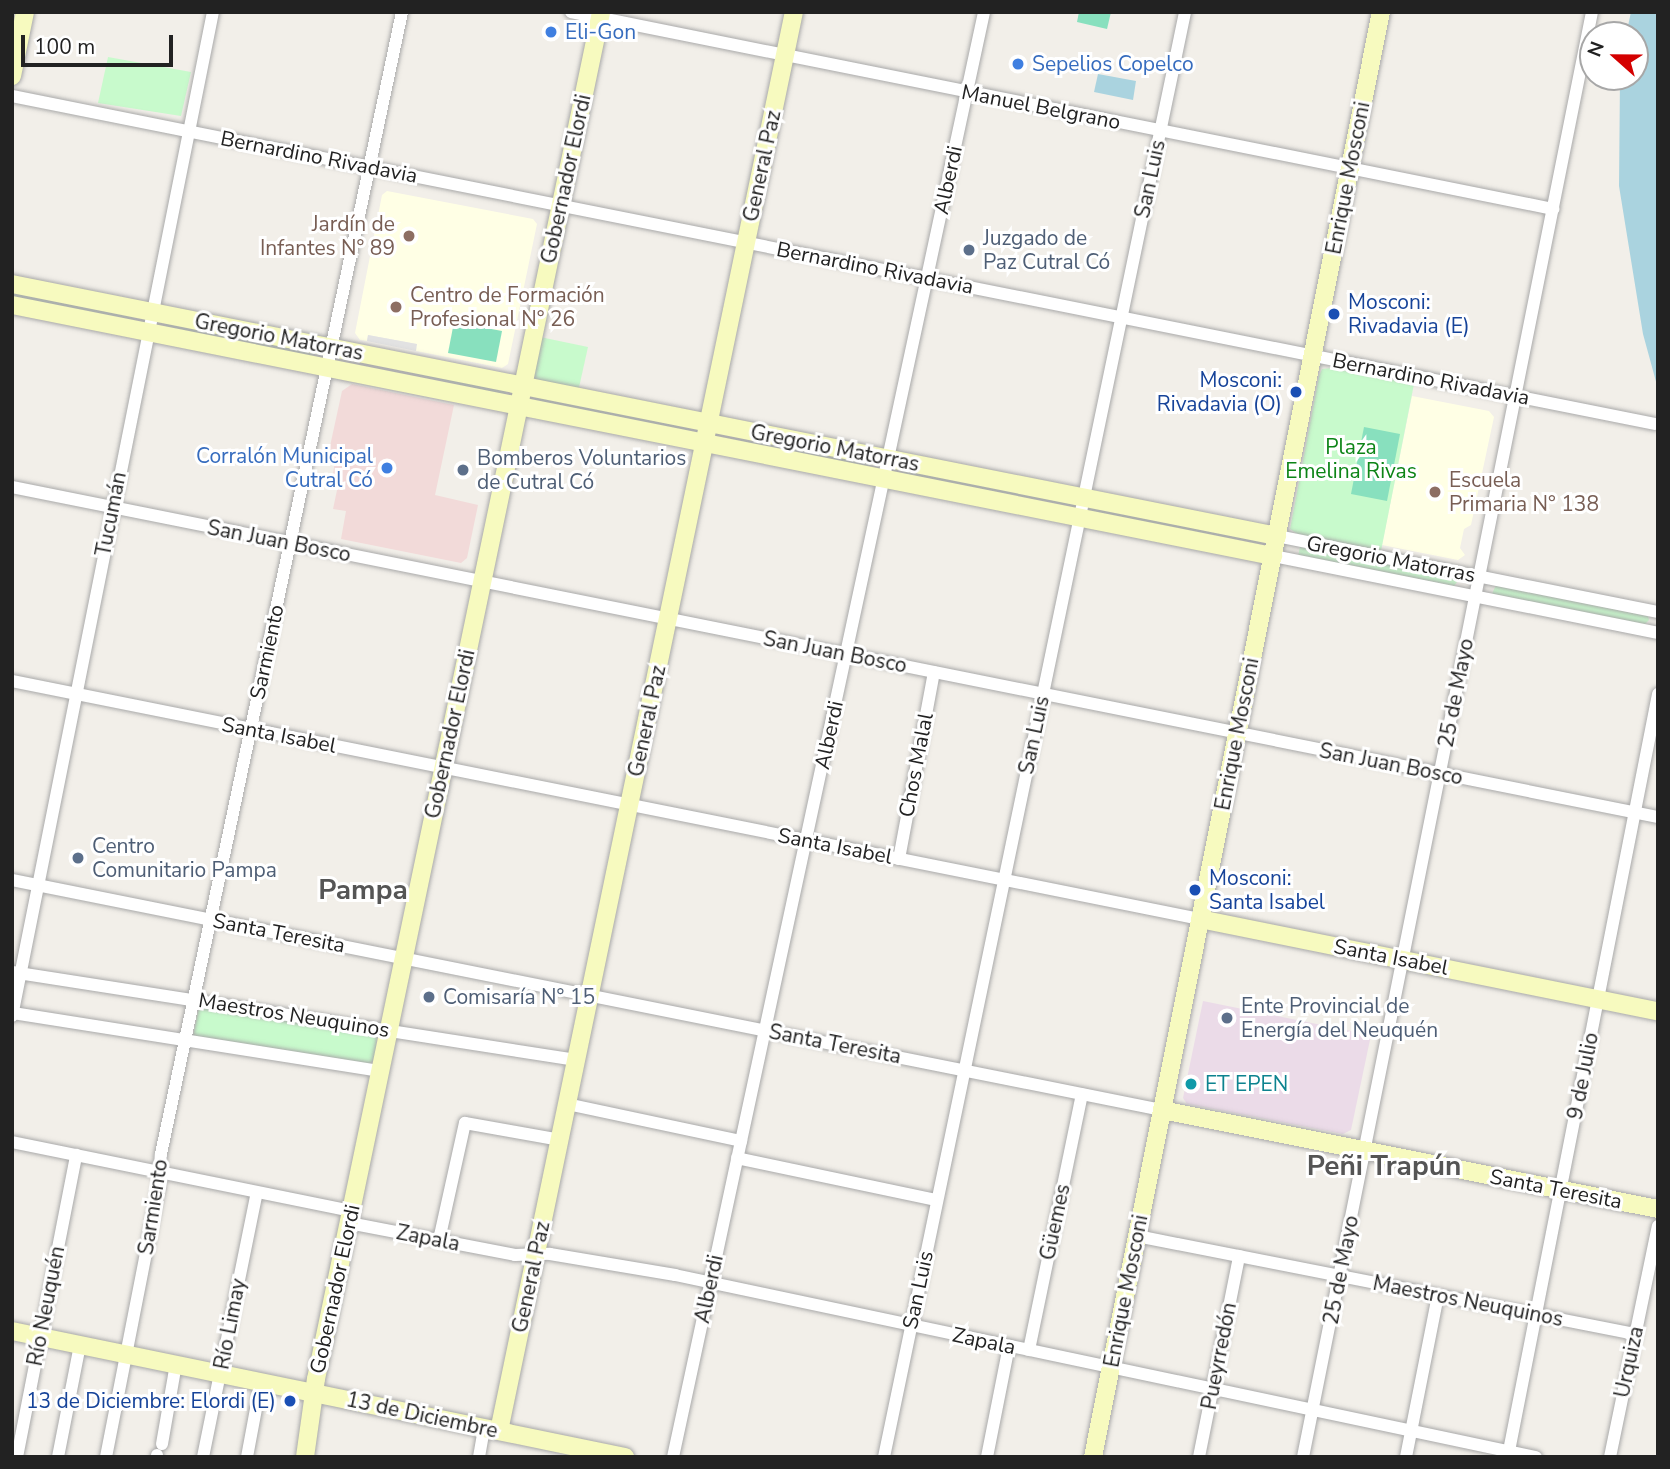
<!DOCTYPE html>
<meta charset="utf-8">
<style>
body{margin:0}
#map{position:relative;width:1670px;height:1469px;overflow:hidden;background:#f2efe9;font-family:"Nunito Sans",sans-serif}
div>[style]{position:absolute}
[style*='--x']{left:calc(var(--x)*1px);top:calc(var(--y)*1px);width:calc(var(--w)*1px);rotate:calc(var(--a)*1deg)}
.commercial>*{inset:0;background:#f2dad9}
.industrial>*{inset:0;background:#ebdbe8}
.education>*{inset:0;background:#ffffe5}
.park>*{inset:0;background:#c8facc}
.pitch>*{inset:0;background:#88e0be}
.parking>*{inset:0;background:#e2e2e2}
.water>*{inset:0;background:#aad3df}
.roads{filter:drop-shadow(0 0 2px #a9a9a9) drop-shadow(0 0 2px #a9a9a9)}
.street>*{height:12px;margin:-6px;padding:0 6px;transform-origin:6px;border-radius:6px;background:#fff}
.secondary>*{height:18px;margin:-9px;padding:0 9px;transform-origin:9px;border-radius:9px;background:#f7fabf}
.dots>*{width:19px;height:19px;translate:-50% -50%;box-sizing:border-box;border:4px solid #fff;border-radius:50%}
span{translate:-50% -50%;white-space:nowrap;text-align:center;line-height:1.15;-webkit-text-stroke:6px #fff;paint-order:stroke}
.shop-label{font-size:21px;color:#366cbe}
.left{translate:0 -50%;text-align:left}
.right{translate:-100% -50%;text-align:right}
.street-label{font-size:21px;color:#222}
.education-label{font-size:21px;color:#785e54}
.service-label{font-size:21px;color:#4e5e75}
.transit-label{font-size:21px;color:#164399}
.park-label{font-size:21px;color:#0c8416}
.culture-label{font-size:21px;color:#0d838f}
.district-label{font-size:28px;color:#555;font-weight:700}
.frame{position:absolute;inset:0;border:14px solid #222;pointer-events:none}
.north{position:absolute;left:1579px;top:21px;width:70px;height:70px;box-sizing:border-box;background:#fff;border:2px solid #a7a7a7;border-radius:50%;rotate:291deg;font-size:19px;font-weight:700;line-height:28px;text-align:center;color:#222}
.north::after{content:'';display:block;margin:auto;width:24px;height:32px;background:#d40000;clip-path:polygon(50% 0,100% 100%,50% 72%,0 100%)}
.scale{position:absolute;left:21px;top:35px;width:152px;height:32px;box-sizing:border-box;border:4px solid #222;border-top:0;padding-left:9px;font-size:21px;line-height:24px;white-space:nowrap;color:#222;-webkit-text-stroke:5px #fff;paint-order:stroke}
</style>
<div id="map">
<div class="commercial">
<i style="clip-path:polygon(352px 384px,454px 405px,435px 495px,478px 505px,467px 558px,461px 563px,341px 539px,346px 511px,333px 509px,340px 476px,333px 474px,335px 461px,327px 460px,342px 391px)"></i>
</div>
<div class="industrial">
<i style="clip-path:polygon(1203px 1001px,1371px 1035px,1351px 1130px,1343px 1134px,1187px 1104px,1183px 1098px)"></i>
</div>
<div class="education">
<i style="clip-path:polygon(387px 191px,533px 219px,537px 224px,508px 364px,502px 368px,416px 351px,416px 344px,368px 335px,367px 341px,360px 340px,355px 333px,382px 195px)"></i>
<i style="clip-path:polygon(1412px 396px,1489px 411px,1494px 417px,1471px 525px,1464px 529px,1460px 548px,1465px 555px,1458px 560px,1382px 545px)"></i>
</div>
<div class="park">
<i style="clip-path:polygon(108px 57px,191px 72px,181px 116px,98px 103px)"></i>
<i style="clip-path:polygon(12px 288px,134px 316px,133px 319px,12px 300px)"></i>
<i style="clip-path:polygon(167px 322px,313px 351px,313px 353px,312px 357px,165px 327px)"></i>
<i style="clip-path:polygon(540px 337px,588px 347px,578px 392px,536px 383px,532px 378px)"></i>
<i style="clip-path:polygon(1331px 368px,1414px 384px,1381px 551px,1299px 535px,1290px 529px,1319px 376px,1322px 369px)"></i>
<i style="clip-path:polygon(403px 371px,506px 390px,506px 392px,504px 395px)"></i>
<i style="clip-path:polygon(536px 396px,690px 425px,691px 429px,688px 434px,536px 402px)"></i>
<i style="clip-path:polygon(724px 437px,871px 461px,871px 465px,869px 468px)"></i>
<i style="clip-path:polygon(904px 468px,1074px 503px,1074px 506px,903px 474px)"></i>
<i style="clip-path:polygon(1088px 508px,1259px 540px,1259px 543px,1088px 512px)"></i>
<i style="clip-path:polygon(1300px 547px,1453px 576px,1457px 582px,1454px 586px,1298px 556px)"></i>
<i style="clip-path:polygon(1496px 585px,1648px 616px,1649px 620px,1644px 625px,1492px 594px)"></i>
<i style="clip-path:polygon(199px 1007px,377px 1035px,375px 1059px,368px 1065px,193px 1036px)"></i>
</div>
<div class="pitch">
<i style="clip-path:polygon(1079px 12px,1111px 12px,1107px 29px,1077px 22px)"></i>
<i style="clip-path:polygon(454px 322px,502px 331px,496px 362px,448px 353px)"></i>
<i style="clip-path:polygon(1364px 427px,1400px 434px,1387px 501px,1351px 494px)"></i>
</div>
<div class="parking">
<i style="clip-path:polygon(368px 335px,417px 344px,416px 351px,367px 341px)"></i>
</div>
<div class="water">
<i style="clip-path:polygon(1631px 12px,1658px 12px,1658px 389px,1643px 334px,1619px 186px,1620px 77px,1635px 77px,1635px 35px,1626px 35px)"></i>
<i style="clip-path:polygon(1098px 74px,1136px 81px,1133px 100px,1094px 92px)"></i>
</div>
<div class="roads">
<div class="street">
<i style="--x:571;--y:12;--w:1002;--a:11.34"></i>
<i style="--x:12;--y:96;--w:1675;--a:11.29"></i>
<i style="--x:12;--y:487;--w:1679;--a:11.34"></i>
<i style="--x:1277;--y:536;--w:389;--a:11.3"></i>
<i style="--x:1273;--y:556;--w:393;--a:11.3"></i>
<i style="--x:12;--y:681;--w:1212;--a:11.33"></i>
<i style="--x:899;--y:859;--w:190;--a:-79.4"></i>
<i style="--x:12;--y:880;--w:1173;--a:11.31"></i>
<i style="--x:12;--y:972;--w:571;--a:8.87"></i>
<i style="--x:13;--y:1013;--w:372;--a:9"></i>
<i style="--x:12;--y:1016;--w:1024;--a:-78.68"></i>
<i style="--x:567;--y:1104;--w:178;--a:12"></i>
<i style="--x:12;--y:1142;--w:346;--a:11.5"></i>
<i style="--x:737;--y:1158;--w:204;--a:11.9"></i>
<i style="--x:349;--y:1223;--w:169;--a:10.9"></i>
<i style="--x:515;--y:1255;--w:35;--a:-2"></i>
<i style="--x:550;--y:1254;--w:127;--a:9.5"></i>
<i style="--x:675;--y:1275;--w:880;--a:11.94"></i>
<i style="--x:1137;--y:1236;--w:508;--a:11.13"></i>
<i style="--x:439;--y:1240;--w:120;--a:-77.5"></i>
<i style="--x:465;--y:1123;--w:97;--a:10.1"></i>
<i style="--x:1029;--y:1350;--w:261;--a:-78.3"></i>
<i style="--x:162;--y:1444;--w:81;--a:-80.1"></i>
<i style="--x:1508;--y:1456;--w:777;--a:-78.86"></i>
<i style="--x:17;--y:1457;--w:308;--a:-78.9"></i>
<i style="--x:58;--y:1457;--w:114;--a:-78.9"></i>
<i style="--x:106;--y:1457;--w:274;--a:-78.9"></i>
<i style="--x:159;--y:1188;--w:34;--a:-87"></i>
<i style="--x:161;--y:1154;--w:1167;--a:-78.08"></i>
<i style="--x:157;--y:1457;--w:2;--a:-90"></i>
<i style="--x:203;--y:1457;--w:270;--a:-78.5"></i>
<i style="--x:247;--y:1457;--w:76;--a:-79.4"></i>
<i style="--x:479;--y:1457;--w:29;--a:-80"></i>
<i style="--x:673;--y:1457;--w:1478;--a:-77.85"></i>
<i style="--x:884;--y:1457;--w:1476;--a:-78.23"></i>
<i style="--x:987;--y:1457;--w:113;--a:-78.8"></i>
<i style="--x:1199;--y:1457;--w:205;--a:-78.7"></i>
<i style="--x:1303;--y:1457;--w:1474;--a:-78.69"></i>
<i style="--x:1406;--y:1457;--w:165;--a:-78.8"></i>
<i style="--x:1610;--y:1457;--w:236;--a:-78.3"></i>
</div>
<div class="secondary">
<i style="--x:12;--y:76;--w:65;--a:-78.5"></i>
<i style="--x:12;--y:284;--w:1290;--a:11.27"></i>
<i style="--x:12;--y:305;--w:1286;--a:11.26"></i>
<i style="--x:1200;--y:919;--w:467;--a:11.4"></i>
<i style="--x:1162;--y:1110;--w:506;--a:11.29"></i>
<i style="--x:12;--y:1331;--w:626;--a:11.62"></i>
<i style="--x:499;--y:1431;--w:1449;--a:-78.26"></i>
<i style="--x:305;--y:1457;--w:79;--a:-82"></i>
<i style="--x:316;--y:1379;--w:1396;--a:-78.22"></i>
<i style="--x:1093;--y:1457;--w:1473;--a:-78.73"></i>
</div>
</div>
<div class="dots">
<i style="left:551px;top:32px;background:#3f7fe0"></i>
<i style="left:1018px;top:64px;background:#3f7fe0"></i>
<i style="left:409px;top:236px;background:#8d6e63"></i>
<i style="left:969px;top:250px;background:#5c6f8a"></i>
<i style="left:396px;top:307px;background:#8d6e63"></i>
<i style="left:1334px;top:314px;background:#1a4fb4"></i>
<i style="left:1296px;top:392px;background:#1a4fb4"></i>
<i style="left:387px;top:468px;background:#3f7fe0"></i>
<i style="left:463px;top:470px;background:#5c6f8a"></i>
<i style="left:1435px;top:492px;background:#8d6e63"></i>
<i style="left:78px;top:858px;background:#5c6f8a"></i>
<i style="left:1195px;top:890px;background:#1a4fb4"></i>
<i style="left:429px;top:997px;background:#5c6f8a"></i>
<i style="left:1227px;top:1018px;background:#5c6f8a"></i>
<i style="left:1191px;top:1084px;background:#0f9aa8"></i>
<i style="left:290px;top:1401px;background:#1a4fb4"></i>
</div>
<div class="shop-label">
<span class="left" style="left:565px;top:32px">Eli-Gon</span>
<span class="left" style="left:1032px;top:64px">Sepelios Copelco</span>
<span class="right" style="left:373px;top:468px">Corralón Municipal<br>Cutral Có</span>
</div>
<div class="street-label">
<span style="left:1041px;top:107px;rotate:11deg">Manuel Belgrano</span>
<span style="left:319px;top:157px;rotate:11deg">Bernardino Rivadavia</span>
<span style="left:762px;top:166px;rotate:-78deg">General Paz</span>
<span style="left:1348px;top:178px;rotate:-79deg">Enrique Mosconi</span>
<span style="left:566px;top:179px;rotate:-78deg">Gobernador Elordi</span>
<span style="left:1150px;top:179px;rotate:-78deg">San Luis</span>
<span style="left:948px;top:180px;rotate:-78deg">Alberdi</span>
<span style="left:875px;top:268px;rotate:11deg">Bernardino Rivadavia</span>
<span style="left:279px;top:337px;rotate:11deg">Gregorio Matorras</span>
<span style="left:1431px;top:379px;rotate:11deg">Bernardino Rivadavia</span>
<span style="left:835px;top:448px;rotate:11deg">Gregorio Matorras</span>
<span style="left:111px;top:514px;rotate:-79deg">Tucumán</span>
<span style="left:279px;top:541px;rotate:11deg">San Juan Bosco</span>
<span style="left:1391px;top:559px;rotate:11deg">Gregorio Matorras</span>
<span style="left:267px;top:652px;rotate:-78deg">Sarmiento</span>
<span style="left:835px;top:652px;rotate:11deg">San Juan Bosco</span>
<span style="left:1456px;top:693px;rotate:-79deg">25 de Mayo</span>
<span style="left:647px;top:721px;rotate:-78deg">General Paz</span>
<span style="left:450px;top:734px;rotate:-78deg">Gobernador Elordi</span>
<span style="left:1237px;top:734px;rotate:-79deg">Enrique Mosconi</span>
<span style="left:279px;top:735px;rotate:11deg">Santa Isabel</span>
<span style="left:829px;top:735px;rotate:-78deg">Alberdi</span>
<span style="left:1034px;top:735px;rotate:-78deg">San Luis</span>
<span style="left:1391px;top:764px;rotate:11deg">San Juan Bosco</span>
<span style="left:916px;top:765px;rotate:-79deg">Chos Malal</span>
<span style="left:835px;top:846px;rotate:11deg">Santa Isabel</span>
<span style="left:279px;top:933px;rotate:11deg">Santa Teresita</span>
<span style="left:1391px;top:957px;rotate:11deg">Santa Isabel</span>
<span style="left:294px;top:1015px;rotate:9deg">Maestros Neuquinos</span>
<span style="left:835px;top:1044px;rotate:11deg">Santa Teresita</span>
<span style="left:1583px;top:1076px;rotate:-79deg">9 de Julio</span>
<span style="left:1556px;top:1189px;rotate:11deg">Santa Teresita</span>
<span style="left:153px;top:1207px;rotate:-81deg">Sarmiento</span>
<span style="left:1055px;top:1222px;rotate:-78deg">Güemes</span>
<span style="left:428px;top:1238px;rotate:11deg">Zapala</span>
<span style="left:1341px;top:1270px;rotate:-79deg">25 de Mayo</span>
<span style="left:531px;top:1277px;rotate:-78deg">General Paz</span>
<span style="left:335px;top:1289px;rotate:-78deg">Gobernador Elordi</span>
<span style="left:709px;top:1289px;rotate:-78deg">Alberdi</span>
<span style="left:918px;top:1290px;rotate:-78deg">San Luis</span>
<span style="left:1126px;top:1291px;rotate:-79deg">Enrique Mosconi</span>
<span style="left:1468px;top:1301px;rotate:11deg">Maestros Neuquinos</span>
<span style="left:46px;top:1306px;rotate:-79deg">Río Neuquén</span>
<span style="left:230px;top:1324px;rotate:-79deg">Río Limay</span>
<span style="left:984px;top:1341px;rotate:12deg">Zapala</span>
<span style="left:1219px;top:1356px;rotate:-79deg">Pueyrredón</span>
<span style="left:1629px;top:1362px;rotate:-78deg">Urquiza</span>
<span style="left:422px;top:1415px;rotate:12deg">13 de Diciembre</span>
</div>
<div class="education-label">
<span class="right" style="left:395px;top:236px">Jardín de<br>Infantes N° 89</span>
<span class="left" style="left:410px;top:307px">Centro de Formación<br>Profesional N° 26</span>
<span class="left" style="left:1449px;top:492px">Escuela<br>Primaria N° 138</span>
</div>
<div class="service-label">
<span class="left" style="left:983px;top:250px">Juzgado de<br>Paz Cutral Có</span>
<span class="left" style="left:477px;top:470px">Bomberos Voluntarios<br>de Cutral Có</span>
<span class="left" style="left:92px;top:858px">Centro<br>Comunitario Pampa</span>
<span class="left" style="left:443px;top:997px">Comisaría N° 15</span>
<span class="left" style="left:1241px;top:1018px">Ente Provincial de<br>Energía del Neuquén</span>
</div>
<div class="transit-label">
<span class="left" style="left:1348px;top:314px">Mosconi:<br>Rivadavia (E)</span>
<span class="right" style="left:1282px;top:392px">Mosconi:<br>Rivadavia (O)</span>
<span class="left" style="left:1209px;top:890px">Mosconi:<br>Santa Isabel</span>
<span class="right" style="left:276px;top:1401px">13 de Diciembre: Elordi (E)</span>
</div>
<div class="park-label">
<span style="left:1351px;top:459px">Plaza<br>Emelina Rivas</span>
</div>
<div class="culture-label">
<span class="left" style="left:1205px;top:1084px">ET EPEN</span>
</div>
<div class="district-label">
<span style="left:363px;top:890px">Pampa</span>
<span style="left:1384px;top:1166px">Peñi Trapún</span>
</div>
<div class="frame"></div>
<div class="north">N</div>
<div class="scale">100 m</div>
</div>
